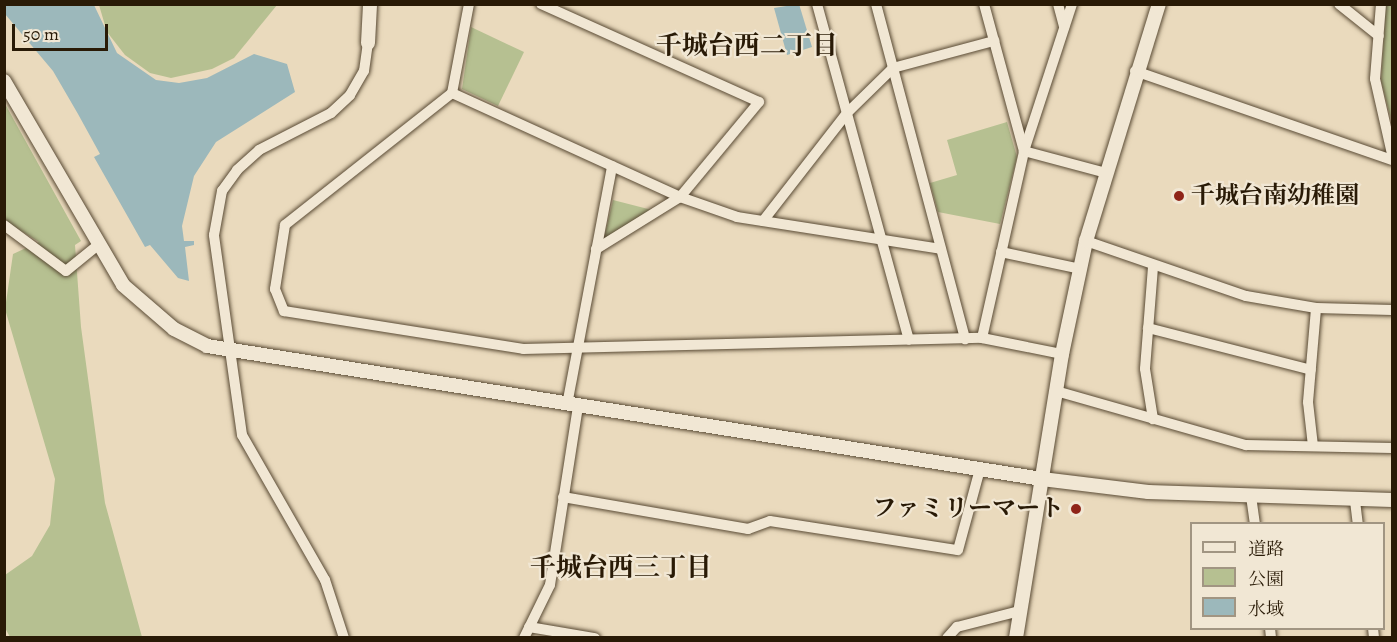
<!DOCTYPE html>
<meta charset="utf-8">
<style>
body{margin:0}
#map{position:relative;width:1397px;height:642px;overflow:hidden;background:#eadabd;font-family:Alegreya,"Noto Serif JP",serif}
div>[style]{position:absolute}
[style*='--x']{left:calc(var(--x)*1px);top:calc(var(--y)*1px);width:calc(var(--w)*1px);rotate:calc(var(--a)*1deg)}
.green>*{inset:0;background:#b6c091}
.water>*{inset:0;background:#9cb8bb}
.roads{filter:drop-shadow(0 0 2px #594a34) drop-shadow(0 0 2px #594a34)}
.minor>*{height:10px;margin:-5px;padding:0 5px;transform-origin:5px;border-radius:5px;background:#f1e7d4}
.tertiary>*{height:14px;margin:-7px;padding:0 7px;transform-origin:7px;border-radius:7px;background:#f1e7d4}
.dots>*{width:16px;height:16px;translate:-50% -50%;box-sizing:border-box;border:3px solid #f1e7d4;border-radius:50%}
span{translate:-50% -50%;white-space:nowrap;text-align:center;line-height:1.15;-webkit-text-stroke:4.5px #f1e7d4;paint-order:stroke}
.poi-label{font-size:24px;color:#291a06;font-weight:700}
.left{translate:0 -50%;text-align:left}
.right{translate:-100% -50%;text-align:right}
.neighbourhood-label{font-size:26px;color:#291a06;font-weight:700}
.frame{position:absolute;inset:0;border:6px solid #291a06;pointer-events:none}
.legend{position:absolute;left:1190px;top:522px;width:195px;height:108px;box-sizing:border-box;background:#f1e7d4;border:2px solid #a19582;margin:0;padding:8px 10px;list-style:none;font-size:18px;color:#291a06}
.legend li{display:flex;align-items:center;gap:12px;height:30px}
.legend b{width:30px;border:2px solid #a19582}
.scale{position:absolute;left:12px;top:24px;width:96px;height:27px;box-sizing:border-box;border:3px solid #291a06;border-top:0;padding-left:8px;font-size:18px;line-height:21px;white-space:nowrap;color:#291a06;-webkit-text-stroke:4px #f1e7d4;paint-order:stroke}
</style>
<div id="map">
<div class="green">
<i style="clip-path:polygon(99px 5px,99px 4px,277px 5px,234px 58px,212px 69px,171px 78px,150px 73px,125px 55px,107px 32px)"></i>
<i style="clip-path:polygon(1386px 5px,1392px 5px,1392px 123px,1381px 81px)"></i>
<i style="clip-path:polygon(471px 27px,524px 52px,498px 106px,462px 89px)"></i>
<i style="clip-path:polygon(4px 102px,81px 241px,75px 245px,81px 327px,105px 503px,142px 637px,10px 637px,5px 628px,5px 575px,32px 556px,50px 525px,55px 479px,5px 309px,13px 254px,39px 242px,5px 221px)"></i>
<i style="clip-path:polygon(1007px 122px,1017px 157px,1000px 224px,938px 212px,930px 183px,957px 175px,947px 140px)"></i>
<i style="clip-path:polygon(613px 200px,652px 210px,603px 242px)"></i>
</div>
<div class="water">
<i style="clip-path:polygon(799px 4px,812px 47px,787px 55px,774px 8px)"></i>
<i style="clip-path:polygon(4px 5px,94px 5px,117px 53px,156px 80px,179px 83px,207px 78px,254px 54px,287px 64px,295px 92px,216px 142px,194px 176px,182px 226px,184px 241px,194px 241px,194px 245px,185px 247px,189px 281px,178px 278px,150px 245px,145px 247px,94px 157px,100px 154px,78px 114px,53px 71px,5px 14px)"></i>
</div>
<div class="roads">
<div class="minor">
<i style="--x:469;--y:4;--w:91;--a:100.8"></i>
<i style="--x:452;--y:93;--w:213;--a:141.7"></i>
<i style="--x:285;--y:225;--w:65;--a:98.9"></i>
<i style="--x:275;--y:289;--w:24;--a:68"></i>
<i style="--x:284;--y:311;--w:242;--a:9"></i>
<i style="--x:523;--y:349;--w:459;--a:-1.4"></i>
<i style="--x:982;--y:338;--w:82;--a:11.3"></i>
<i style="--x:541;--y:4;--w:239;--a:24.2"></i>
<i style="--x:759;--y:102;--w:124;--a:129.7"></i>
<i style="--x:680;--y:197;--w:99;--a:148.2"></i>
<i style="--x:817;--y:4;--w:348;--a:74.7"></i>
<i style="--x:876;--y:4;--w:347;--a:75.1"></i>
<i style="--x:984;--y:4;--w:152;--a:74.8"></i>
<i style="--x:1024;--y:151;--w:85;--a:15"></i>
<i style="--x:1058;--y:4;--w:24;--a:75"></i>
<i style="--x:1339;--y:4;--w:51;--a:38.7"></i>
<i style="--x:1381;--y:4;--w:75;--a:94.6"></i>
<i style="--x:1375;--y:79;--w:77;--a:77.2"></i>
<i style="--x:1135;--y:71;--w:272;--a:19.1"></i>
<i style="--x:452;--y:93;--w:251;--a:24.5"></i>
<i style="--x:680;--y:197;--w:60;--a:19.3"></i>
<i style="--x:737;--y:217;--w:206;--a:8.9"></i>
<i style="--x:763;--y:221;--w:137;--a:-52.1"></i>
<i style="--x:847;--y:113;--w:64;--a:-44.4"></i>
<i style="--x:893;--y:68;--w:105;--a:-15"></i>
<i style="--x:4;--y:225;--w:77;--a:36.6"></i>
<i style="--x:66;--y:271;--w:41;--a:-39.1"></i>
<i style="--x:1086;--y:241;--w:169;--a:19"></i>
<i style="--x:1246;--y:296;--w:71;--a:9.7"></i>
<i style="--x:1316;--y:308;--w:76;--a:1.5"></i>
<i style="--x:1001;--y:252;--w:81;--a:12.1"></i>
<i style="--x:1153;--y:267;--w:102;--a:94.5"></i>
<i style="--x:1145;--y:369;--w:51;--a:80.9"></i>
<i style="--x:1148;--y:328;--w:168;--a:14.4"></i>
<i style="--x:982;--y:338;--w:192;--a:-77.3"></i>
<i style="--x:1024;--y:151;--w:155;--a:-71.9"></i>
<i style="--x:1056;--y:391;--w:198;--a:15.9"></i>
<i style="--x:1246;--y:445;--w:146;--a:1.2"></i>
<i style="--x:567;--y:405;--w:243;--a:-79.3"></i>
<i style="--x:1313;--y:446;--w:44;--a:-96.5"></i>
<i style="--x:1308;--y:402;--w:94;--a:-85.1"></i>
<i style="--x:1251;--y:496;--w:28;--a:82"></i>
<i style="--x:563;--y:497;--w:188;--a:9.8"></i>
<i style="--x:748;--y:529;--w:23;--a:-20"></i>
<i style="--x:770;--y:521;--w:190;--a:8.8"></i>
<i style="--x:958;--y:550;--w:84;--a:-74.8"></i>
<i style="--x:1355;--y:501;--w:23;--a:83"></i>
<i style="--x:529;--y:627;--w:67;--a:9.5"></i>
<i style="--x:1270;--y:628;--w:10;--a:84"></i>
<i style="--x:1373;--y:628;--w:10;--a:84"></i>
<i style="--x:344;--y:638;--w:61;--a:-108.1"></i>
<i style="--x:325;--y:580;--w:167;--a:-119.8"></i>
<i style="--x:242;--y:435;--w:202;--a:-98"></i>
<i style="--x:214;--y:235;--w:45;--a:-79.7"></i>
<i style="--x:222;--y:191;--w:26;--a:-54"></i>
<i style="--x:237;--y:170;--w:30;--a:-42"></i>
<i style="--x:259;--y:150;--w:81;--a:-27.2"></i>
<i style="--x:331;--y:113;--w:26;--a:-43"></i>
<i style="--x:350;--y:95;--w:28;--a:-60"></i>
<i style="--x:364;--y:71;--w:28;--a:-82"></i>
<i style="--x:524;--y:638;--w:59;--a:-63.9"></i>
<i style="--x:550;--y:585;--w:181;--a:-81.1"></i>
<i style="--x:947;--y:638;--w:15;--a:-48"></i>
<i style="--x:957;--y:627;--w:65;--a:-14.3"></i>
</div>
<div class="tertiary">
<i style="--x:368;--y:43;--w:39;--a:-87"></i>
<i style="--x:4;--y:81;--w:236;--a:59.7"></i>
<i style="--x:123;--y:285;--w:67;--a:40.8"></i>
<i style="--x:174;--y:329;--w:37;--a:27"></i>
<i style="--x:207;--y:346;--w:846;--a:9.05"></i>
<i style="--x:1042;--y:479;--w:107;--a:7"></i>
<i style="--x:1148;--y:492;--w:244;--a:1.9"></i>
<i style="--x:1016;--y:638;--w:288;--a:-80.8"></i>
<i style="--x:1062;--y:354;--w:116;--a:-78"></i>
<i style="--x:1086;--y:241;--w:248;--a:-72.9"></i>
</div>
</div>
<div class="dots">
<i style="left:1179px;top:196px;background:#8f2418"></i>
<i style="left:1076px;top:509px;background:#8f2418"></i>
</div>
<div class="poi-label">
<span class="left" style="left:1191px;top:196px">千城台南幼稚園</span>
<span class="right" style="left:1064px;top:509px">ファミリーマート</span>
</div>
<div class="neighbourhood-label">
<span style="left:747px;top:46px">千城台西二丁目</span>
<span style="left:621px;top:568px">千城台西三丁目</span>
</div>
<div class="frame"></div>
<ul class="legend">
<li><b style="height:8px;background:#f1e7d4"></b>道路</li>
<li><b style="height:16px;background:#b6c091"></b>公園</li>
<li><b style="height:16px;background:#9cb8bb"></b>水域</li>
</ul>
<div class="scale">50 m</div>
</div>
